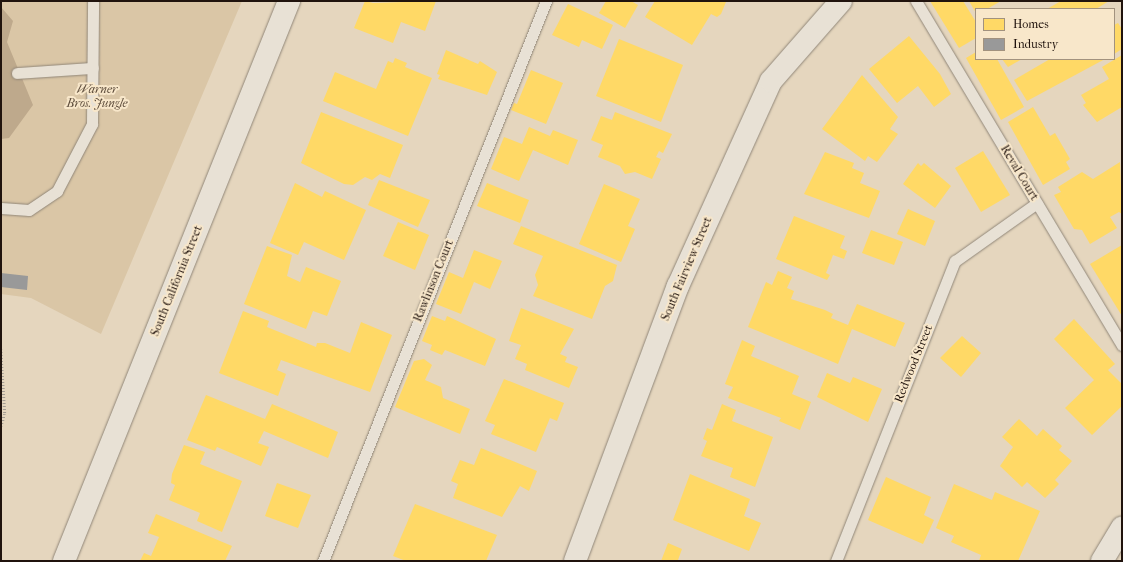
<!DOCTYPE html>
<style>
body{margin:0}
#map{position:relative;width:1123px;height:562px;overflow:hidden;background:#e5d6be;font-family:"IM FELL French Canon",serif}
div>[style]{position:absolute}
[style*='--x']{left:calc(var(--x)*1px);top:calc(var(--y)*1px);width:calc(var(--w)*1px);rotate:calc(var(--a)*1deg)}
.green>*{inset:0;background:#dac6a6}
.water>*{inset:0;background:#bea98c}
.homes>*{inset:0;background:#ffd966}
.industry>*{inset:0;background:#999}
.path>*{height:2.5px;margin-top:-1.25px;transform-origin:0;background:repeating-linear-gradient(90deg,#a29b92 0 1px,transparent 0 3px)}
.roads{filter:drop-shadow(0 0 1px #908678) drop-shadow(0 0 1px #908678)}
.service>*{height:11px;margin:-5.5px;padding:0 5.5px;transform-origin:5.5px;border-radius:5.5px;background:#e8e1d5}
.minor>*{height:22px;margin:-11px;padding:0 11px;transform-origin:11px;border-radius:11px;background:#e8e1d5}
span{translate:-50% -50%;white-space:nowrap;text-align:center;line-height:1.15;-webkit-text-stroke:4px #f8e7ca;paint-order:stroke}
.park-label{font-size:12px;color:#5e4d3c;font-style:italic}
.street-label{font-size:12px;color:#20130d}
.frame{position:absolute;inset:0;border:2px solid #20130d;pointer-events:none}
.legend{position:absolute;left:975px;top:8px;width:140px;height:52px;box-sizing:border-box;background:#f8e7ca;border:1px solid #a2927e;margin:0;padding:5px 7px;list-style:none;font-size:12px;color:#20130d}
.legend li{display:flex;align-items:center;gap:8px;height:20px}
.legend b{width:20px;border:1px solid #a2927e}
</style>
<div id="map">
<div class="green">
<i style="clip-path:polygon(1px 1px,242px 1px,101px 334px,31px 298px,1px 294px)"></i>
</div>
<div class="water">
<i style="clip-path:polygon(1px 7px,13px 21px,7px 42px,33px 105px,9px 138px,1px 139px)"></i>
</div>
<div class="homes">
<i style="clip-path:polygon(365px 1px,373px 3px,436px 1px,425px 31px,401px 22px,393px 43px,354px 28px)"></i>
<i style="clip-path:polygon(606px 1px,631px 1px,638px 5px,625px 28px,599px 13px)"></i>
<i style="clip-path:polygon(655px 1px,725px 1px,726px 2px,721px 14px,717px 17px,711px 14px,692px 45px,645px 17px)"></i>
<i style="clip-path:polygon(930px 1px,963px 1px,976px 22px,976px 38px,959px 48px)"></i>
<i style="clip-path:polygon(969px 1px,1001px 1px,987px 9px,976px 9px,976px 13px)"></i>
<i style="clip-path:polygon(1061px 1px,1109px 1px,1096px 9px,1047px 9px)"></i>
<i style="clip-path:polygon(568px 4px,613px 25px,602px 49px,582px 40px,579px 47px,552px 35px)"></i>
<i style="clip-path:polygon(1118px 23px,1122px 29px,1122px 49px,1114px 54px,1114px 25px)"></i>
<i style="clip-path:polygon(909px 36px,940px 74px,951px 94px,934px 107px,918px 86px,897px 103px,869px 69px)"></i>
<i style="clip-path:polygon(619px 39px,683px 65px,661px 122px,596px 96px)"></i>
<i style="clip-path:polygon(446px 50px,478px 64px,480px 61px,497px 72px,487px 95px,438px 79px,440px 75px,437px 74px)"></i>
<i style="clip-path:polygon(976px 52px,976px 59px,997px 59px,1024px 107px,1001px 120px,966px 58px)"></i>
<i style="clip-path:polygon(1122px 55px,1122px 107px,1097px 122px,1083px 105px,1086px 103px,1081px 95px,1109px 79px,1102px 67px)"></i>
<i style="clip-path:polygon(395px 58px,407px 63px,405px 67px,432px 78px,408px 136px,323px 101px,335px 72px,376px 89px,388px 61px,393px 63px)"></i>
<i style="clip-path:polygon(1002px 59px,1022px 59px,1008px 67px)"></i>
<i style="clip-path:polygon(1050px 59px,1105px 59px,1027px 101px,1014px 80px)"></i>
<i style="clip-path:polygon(531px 70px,563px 83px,546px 124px,511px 110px,514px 103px,517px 104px)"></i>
<i style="clip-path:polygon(862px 75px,898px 117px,890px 129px,898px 134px,877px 162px,868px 156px,865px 161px,822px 129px)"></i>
<i style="clip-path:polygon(1033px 107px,1050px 136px,1055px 133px,1070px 159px,1066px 162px,1070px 169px,1043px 185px,1008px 122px)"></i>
<i style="clip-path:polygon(321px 112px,403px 145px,390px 178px,380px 174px,372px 180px,365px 177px,353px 185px,344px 184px,301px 163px)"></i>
<i style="clip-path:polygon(615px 112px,672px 134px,663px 153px,659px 151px,656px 157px,661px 159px,652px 179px,635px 172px,625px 174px,620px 166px,598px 157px,603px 145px,591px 140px,601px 116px,612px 120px)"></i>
<i style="clip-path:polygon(529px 127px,550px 136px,553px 130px,578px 140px,568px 165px,533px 150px,519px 181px,491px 169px,504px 137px,522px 144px)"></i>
<i style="clip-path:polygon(983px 151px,1010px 195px,981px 212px,955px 168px)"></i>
<i style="clip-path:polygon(825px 152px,854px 163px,852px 168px,864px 173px,860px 183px,880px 191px,869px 218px,804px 194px)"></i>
<i style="clip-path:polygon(1120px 162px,1122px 214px,1119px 212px,1110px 217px,1117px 228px,1090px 244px,1082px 230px,1074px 229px,1054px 195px,1061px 192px,1058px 187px,1082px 172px,1093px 179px)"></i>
<i style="clip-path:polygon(918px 163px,921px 166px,924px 163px,951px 186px,935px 208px,903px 184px)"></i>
<i style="clip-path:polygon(379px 180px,430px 200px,418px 227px,368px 205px)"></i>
<i style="clip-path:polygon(295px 183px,322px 197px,325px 191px,366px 210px,344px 260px,304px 242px,298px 255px,270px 243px)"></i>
<i style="clip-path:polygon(487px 183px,529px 200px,520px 223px,477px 206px)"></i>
<i style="clip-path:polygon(604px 184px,640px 199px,628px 226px,635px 229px,621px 262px,579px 244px)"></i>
<i style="clip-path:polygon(908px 209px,935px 221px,925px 246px,897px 234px)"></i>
<i style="clip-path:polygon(794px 216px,845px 236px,840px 248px,847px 251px,844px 259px,833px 255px,826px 273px,830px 275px,827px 280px,776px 259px)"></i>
<i style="clip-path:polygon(398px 222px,429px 235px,415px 270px,383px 256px)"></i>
<i style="clip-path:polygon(521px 226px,617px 265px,613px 281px,605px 286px,592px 319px,533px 296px,538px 285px,535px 275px,543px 256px,513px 244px)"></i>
<i style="clip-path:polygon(871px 230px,903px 242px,894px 265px,862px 253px)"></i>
<i style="clip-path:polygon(1122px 245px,1122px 316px,1090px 264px)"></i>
<i style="clip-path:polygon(267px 246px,292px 255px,287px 276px,300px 282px,306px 267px,341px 281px,327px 316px,313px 311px,306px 329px,244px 304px)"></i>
<i style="clip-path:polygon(474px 250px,502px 261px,490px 289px,474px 282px,461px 314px,436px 304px,449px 272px,463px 278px)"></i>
<i style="clip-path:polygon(778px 271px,792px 277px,787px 288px,794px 291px,791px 299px,825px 310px,833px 314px,831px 318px,848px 325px,857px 304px,905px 323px,895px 347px,852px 329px,838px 364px,748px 327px,766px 282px,772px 285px)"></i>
<i style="clip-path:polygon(521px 308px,574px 329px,560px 354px,567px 357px,565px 362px,578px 367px,569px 388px,525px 370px,527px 364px,515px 359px,521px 345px,509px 341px)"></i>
<i style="clip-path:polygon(243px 311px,269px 321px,267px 327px,316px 347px,317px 343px,325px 343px,350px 353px,361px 322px,392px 335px,370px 392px,281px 360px,277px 370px,286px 374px,278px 396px,219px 373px)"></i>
<i style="clip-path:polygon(432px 316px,445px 321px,447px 316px,496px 339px,485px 366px,445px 350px,442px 355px,430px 350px,432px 345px,422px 341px)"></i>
<i style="clip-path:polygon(1074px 319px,1115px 364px,1108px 370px,1122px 384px,1122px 406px,1092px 435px,1065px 408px,1094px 380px,1054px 339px)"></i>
<i style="clip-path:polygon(962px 336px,981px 353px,961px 377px,940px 358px)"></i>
<i style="clip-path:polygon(742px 340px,755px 346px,751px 356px,799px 376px,792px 394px,811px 402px,800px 430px,779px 421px,781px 418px,728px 398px,733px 387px,725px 384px)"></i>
<i style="clip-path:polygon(424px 359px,432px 365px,425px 380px,441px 387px,443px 398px,470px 409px,460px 434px,395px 407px,414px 361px)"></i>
<i style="clip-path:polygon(827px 373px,850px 383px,853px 377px,882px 389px,868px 422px,817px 397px)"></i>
<i style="clip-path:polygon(504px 379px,564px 403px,557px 421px,550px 418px,536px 452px,491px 434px,495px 425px,485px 421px)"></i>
<i style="clip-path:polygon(206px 395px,265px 419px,272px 404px,338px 432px,328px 458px,264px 431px,258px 443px,269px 447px,261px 466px,217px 447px,215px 451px,187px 440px)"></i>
<i style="clip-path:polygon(722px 404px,736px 410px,732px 421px,773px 437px,755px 487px,730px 477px,733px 468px,701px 456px,707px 441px,703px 439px,707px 428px,712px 430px)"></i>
<i style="clip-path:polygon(1019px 419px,1037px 436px,1043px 429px,1062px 446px,1059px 450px,1072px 461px,1055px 480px,1059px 484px,1045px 498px,1027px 482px,1022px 487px,1000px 466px,1013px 447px,1002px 437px)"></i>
<i style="clip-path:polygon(184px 445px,205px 452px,200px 464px,242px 481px,222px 532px,197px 521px,200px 513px,169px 500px,175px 485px,171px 483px,172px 474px)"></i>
<i style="clip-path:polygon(481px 448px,537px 471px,529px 491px,520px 486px,502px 517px,453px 498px,458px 484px,451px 481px,460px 460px,474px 465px)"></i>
<i style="clip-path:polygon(690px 474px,750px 499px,744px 516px,761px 523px,749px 551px,673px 520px)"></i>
<i style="clip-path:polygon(886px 477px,931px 497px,924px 515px,934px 520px,923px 544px,868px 520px)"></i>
<i style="clip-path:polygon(277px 483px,311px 495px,298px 528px,265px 516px)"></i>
<i style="clip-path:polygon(954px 484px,992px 500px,995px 492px,1040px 511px,1018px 561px,979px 561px,981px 555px,951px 542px,954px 536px,936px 528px)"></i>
<i style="clip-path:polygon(415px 504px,497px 535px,486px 561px,406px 561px,393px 556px)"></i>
<i style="clip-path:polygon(156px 514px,232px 546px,225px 561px,140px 561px,144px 553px,151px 556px,159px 537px,148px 533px)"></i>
<i style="clip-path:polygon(668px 543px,682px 549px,678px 560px,681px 561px,661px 561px)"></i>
</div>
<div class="industry">
<i style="clip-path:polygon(1px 273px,28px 276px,27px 290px,1px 287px)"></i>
</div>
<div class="path">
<i style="--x:1;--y:349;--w:65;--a:86.5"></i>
<i style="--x:5;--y:414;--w:13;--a:108"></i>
</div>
<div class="roads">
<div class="service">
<i style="--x:916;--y:1;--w:401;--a:59.1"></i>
<i style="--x:17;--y:73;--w:76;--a:-3.8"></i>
<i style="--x:1;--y:208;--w:28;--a:4"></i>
<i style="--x:29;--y:210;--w:34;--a:-34"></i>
<i style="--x:57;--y:191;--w:76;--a:-62.4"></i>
<i style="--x:92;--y:124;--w:123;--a:-89.5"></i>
<i style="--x:323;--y:561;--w:603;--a:-68.29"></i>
<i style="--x:836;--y:561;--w:323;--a:-68.4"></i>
<i style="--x:955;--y:261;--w:100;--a:-35.3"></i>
</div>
<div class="minor">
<i style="--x:64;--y:561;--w:604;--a:-68.11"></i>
<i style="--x:575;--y:561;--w:294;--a:-69.5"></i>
<i style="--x:678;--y:286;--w:225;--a:-65.6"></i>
<i style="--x:771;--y:81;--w:106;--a:-48.8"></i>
<i style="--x:1102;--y:561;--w:39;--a:-59"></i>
</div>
</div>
<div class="park-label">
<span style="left:97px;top:97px">Warner<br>Bros. Jungle</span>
</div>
<div class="street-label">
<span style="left:1019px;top:173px;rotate:59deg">Reval Court</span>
<span style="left:687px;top:269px;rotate:-67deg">South Fairview Street</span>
<span style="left:177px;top:281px;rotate:-68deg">South California Street</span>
<span style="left:434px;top:281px;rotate:-68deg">Rawlinson Court</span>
<span style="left:914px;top:364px;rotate:-68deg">Redwood Street</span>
</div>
<div class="frame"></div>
<ul class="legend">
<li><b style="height:11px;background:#ffd966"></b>Homes</li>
<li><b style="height:11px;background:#999"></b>Industry</li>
</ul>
</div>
